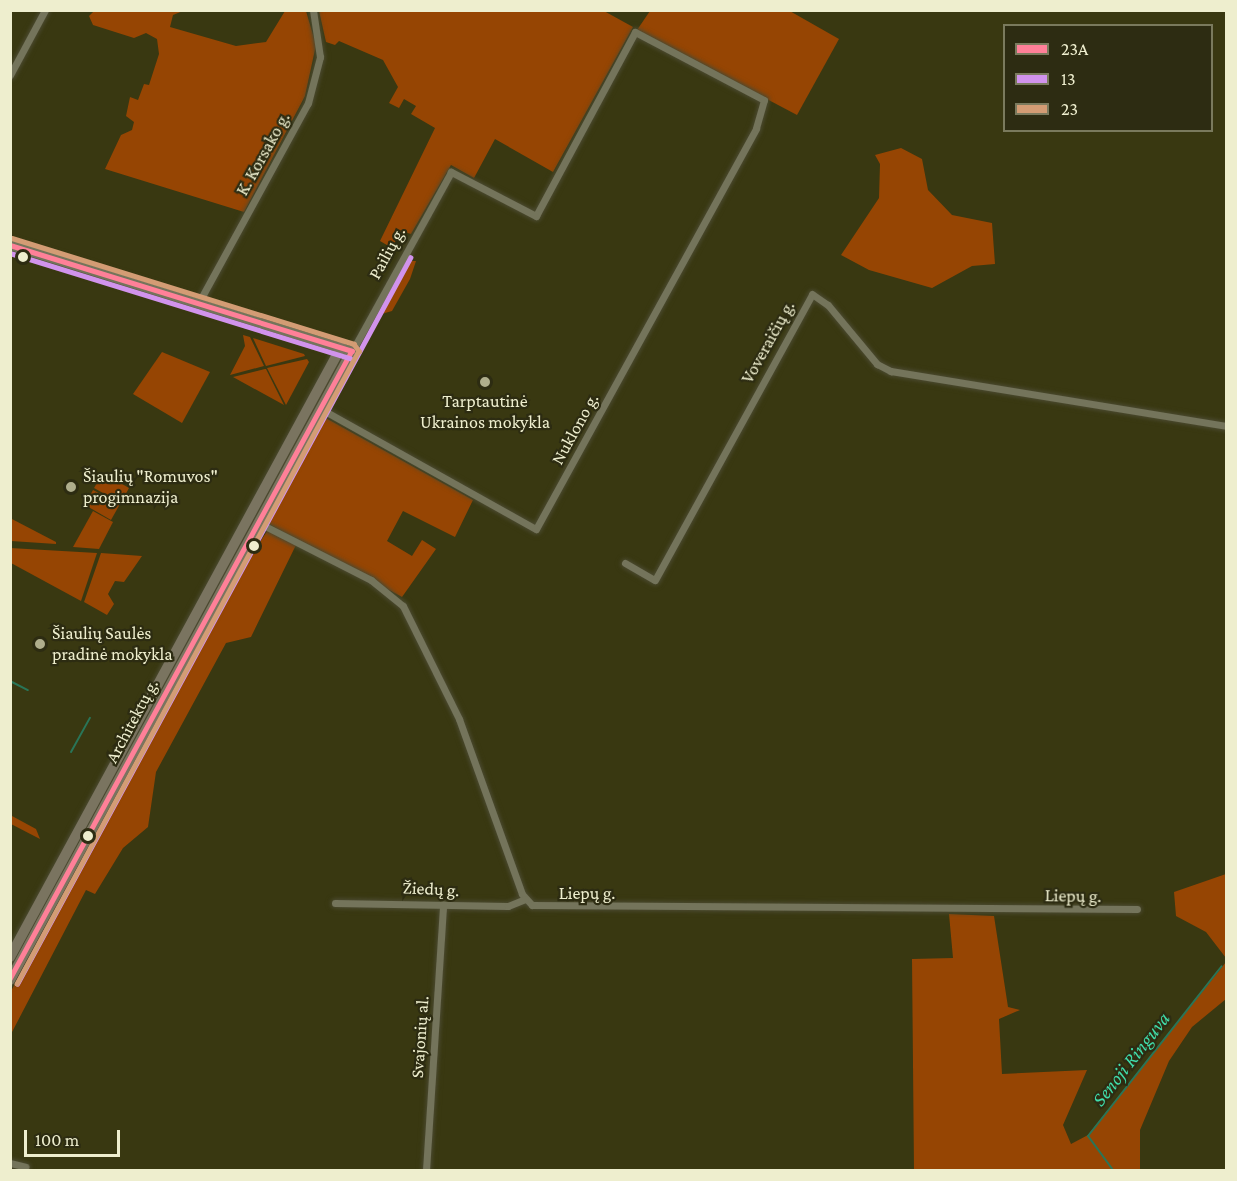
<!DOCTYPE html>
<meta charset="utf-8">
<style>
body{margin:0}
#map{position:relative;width:1237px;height:1181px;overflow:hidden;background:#393811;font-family:"Crimson Pro",serif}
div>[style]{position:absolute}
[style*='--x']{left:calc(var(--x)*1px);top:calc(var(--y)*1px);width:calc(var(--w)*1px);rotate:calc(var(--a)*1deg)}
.green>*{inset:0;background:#964503}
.stream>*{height:2px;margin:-1px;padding:0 1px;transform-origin:1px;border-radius:1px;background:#297558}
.roads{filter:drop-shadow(0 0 2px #4b4a31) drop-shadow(0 0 2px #4b4a31)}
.street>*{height:7px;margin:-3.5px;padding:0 3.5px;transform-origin:3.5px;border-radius:3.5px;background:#74745b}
.secondary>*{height:10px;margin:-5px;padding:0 5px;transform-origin:5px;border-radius:5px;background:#74745b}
.primary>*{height:10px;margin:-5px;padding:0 5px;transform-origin:5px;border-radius:5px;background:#7a7460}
.bus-1>*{height:4.5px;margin:-2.25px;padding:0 2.25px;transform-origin:2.25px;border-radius:2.25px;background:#ff8098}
.bus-2>*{height:4.5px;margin:-2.25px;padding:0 2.25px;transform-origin:2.25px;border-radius:2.25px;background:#d193ec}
.bus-3>*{height:4.5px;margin:-2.25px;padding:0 2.25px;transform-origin:2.25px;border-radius:2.25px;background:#d39c74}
.dots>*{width:16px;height:16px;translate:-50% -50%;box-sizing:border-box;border:3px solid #2d2c12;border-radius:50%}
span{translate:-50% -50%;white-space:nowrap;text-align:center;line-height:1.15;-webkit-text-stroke:4.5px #2d2c12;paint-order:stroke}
.street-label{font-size:18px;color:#eeeece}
.poi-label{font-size:18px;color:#eeeece}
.left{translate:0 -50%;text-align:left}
.water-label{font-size:20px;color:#40dcaa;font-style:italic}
.frame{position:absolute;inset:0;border:12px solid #eeeece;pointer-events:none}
.legend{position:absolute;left:1003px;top:24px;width:210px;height:108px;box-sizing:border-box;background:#2d2c12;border:2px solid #7a7a5d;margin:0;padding:8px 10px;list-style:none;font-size:18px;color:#eeeece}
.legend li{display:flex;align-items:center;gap:12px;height:30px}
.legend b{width:30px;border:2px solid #7a7a5d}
.scale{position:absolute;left:24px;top:1130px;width:96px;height:27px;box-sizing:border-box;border:3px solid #eeeece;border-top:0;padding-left:8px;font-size:18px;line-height:21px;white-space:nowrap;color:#eeeece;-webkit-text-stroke:4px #2d2c12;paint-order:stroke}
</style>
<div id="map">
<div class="green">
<i style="clip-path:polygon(788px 10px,839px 39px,797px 115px,637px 30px,650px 11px)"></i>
<i style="clip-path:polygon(94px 11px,183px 11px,173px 15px,170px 27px,236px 46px,266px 42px,285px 11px,306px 11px,316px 45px,305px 96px,244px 212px,105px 169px,121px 135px,132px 130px,134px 122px,126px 116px,130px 97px,138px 100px,144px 84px,149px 85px,159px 54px,157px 39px,146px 33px,134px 38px,93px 25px,89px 16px)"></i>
<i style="clip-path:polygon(319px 11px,604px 11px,633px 27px,553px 172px,495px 139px,474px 178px,451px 165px,411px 234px,404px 232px,392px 248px,380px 241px,435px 128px,411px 114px,416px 106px,404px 99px,399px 108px,389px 103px,398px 87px,383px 60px,339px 41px,335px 45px,326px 42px)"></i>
<i style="clip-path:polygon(901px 148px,922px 159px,928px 190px,952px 215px,992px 223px,995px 264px,972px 266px,932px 288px,869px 270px,841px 255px,879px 198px,880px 164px,875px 155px)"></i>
<i style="clip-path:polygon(405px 261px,416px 261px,410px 279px,392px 311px,378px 315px)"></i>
<i style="clip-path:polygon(243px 335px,250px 337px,264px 366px,230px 375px,245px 346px)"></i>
<i style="clip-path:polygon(253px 338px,304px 354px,305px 356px,266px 366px)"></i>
<i style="clip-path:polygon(162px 352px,210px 372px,182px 423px,133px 394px)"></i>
<i style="clip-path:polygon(307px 359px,309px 362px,286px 405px,267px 368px)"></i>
<i style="clip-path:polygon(338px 363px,341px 364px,205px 611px,205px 610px)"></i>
<i style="clip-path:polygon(265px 369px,266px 369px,284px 405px,233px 377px)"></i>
<i style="clip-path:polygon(324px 417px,473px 500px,455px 537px,403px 511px,387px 541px,412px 556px,422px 540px,436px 549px,402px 597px,269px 524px,275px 504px)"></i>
<i style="clip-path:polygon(103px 473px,129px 488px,121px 503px,94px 488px)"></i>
<i style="clip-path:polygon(93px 490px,120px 504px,111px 520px,85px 505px)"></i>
<i style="clip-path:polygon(93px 511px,113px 522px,99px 549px,73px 547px)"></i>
<i style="clip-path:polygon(10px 518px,56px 542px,56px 544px,11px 541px)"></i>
<i style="clip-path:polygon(268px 530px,296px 545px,251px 637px,226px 643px,156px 772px,148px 827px,123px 848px,95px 894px,86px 890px,11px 1034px,11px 991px,230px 586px)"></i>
<i style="clip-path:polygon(10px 548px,97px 553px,81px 601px,11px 563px)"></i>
<i style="clip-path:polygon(101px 553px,142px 556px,124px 582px,115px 581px,108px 594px,114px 604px,107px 615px,84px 602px)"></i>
<i style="clip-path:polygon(12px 816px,36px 829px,40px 839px,11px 824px)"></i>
<i style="clip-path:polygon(1226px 874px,1226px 958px,1206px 932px,1176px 916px,1174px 892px)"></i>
<i style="clip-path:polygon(949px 914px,994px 916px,1008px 1007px,1020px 1010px,999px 1019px,1002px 1074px,1087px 1070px,1063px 1125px,1071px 1144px,1088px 1135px,1226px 962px,1226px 999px,1192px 1027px,1169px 1061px,1140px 1130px,1140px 1170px,914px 1170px,912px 959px,953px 958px)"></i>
</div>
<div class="stream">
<i style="--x:10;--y:681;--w:20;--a:27"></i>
<i style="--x:71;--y:752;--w:39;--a:-61"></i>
<i style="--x:1113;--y:1170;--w:42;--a:-126.3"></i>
<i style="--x:1088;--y:1136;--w:216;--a:-51.8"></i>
</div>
<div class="roads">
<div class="street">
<i style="--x:10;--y:75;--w:74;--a:-61.7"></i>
<i style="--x:199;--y:302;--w:227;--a:-61.3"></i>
<i style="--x:308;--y:103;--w:48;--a:-75.4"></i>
<i style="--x:320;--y:57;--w:48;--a:-98.5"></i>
<i style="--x:321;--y:409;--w:246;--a:29.2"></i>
<i style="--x:536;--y:529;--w:457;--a:-61.2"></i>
<i style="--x:756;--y:128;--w:29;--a:-74"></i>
<i style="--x:764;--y:100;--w:146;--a:-152.2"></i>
<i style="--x:635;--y:32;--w:209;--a:118.3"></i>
<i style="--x:536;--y:216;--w:96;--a:-152.6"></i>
<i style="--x:451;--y:172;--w:205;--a:118.9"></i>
<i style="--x:259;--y:523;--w:126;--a:27"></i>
<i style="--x:371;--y:580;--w:41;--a:39.1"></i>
<i style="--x:403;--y:606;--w:126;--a:63.6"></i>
<i style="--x:459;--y:719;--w:186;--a:70.2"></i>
<i style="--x:522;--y:894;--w:15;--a:48"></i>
<i style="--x:532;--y:905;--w:605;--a:0.38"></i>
<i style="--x:625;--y:563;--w:34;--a:30"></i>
<i style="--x:655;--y:580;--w:326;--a:-61.2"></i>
<i style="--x:812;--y:294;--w:19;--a:35"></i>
<i style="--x:828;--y:305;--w:77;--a:50.3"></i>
<i style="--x:877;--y:364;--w:16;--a:27"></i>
<i style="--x:891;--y:371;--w:339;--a:9.3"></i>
<i style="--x:335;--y:903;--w:173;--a:1"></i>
<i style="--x:508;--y:906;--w:18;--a:-22"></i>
<i style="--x:10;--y:1163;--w:16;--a:14"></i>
<i style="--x:426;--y:1170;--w:266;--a:-86.3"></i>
</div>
<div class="secondary">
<i style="--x:10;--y:245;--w:354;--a:17.3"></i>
</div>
<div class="primary">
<i style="--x:10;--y:957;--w:694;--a:-61.51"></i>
<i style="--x:10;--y:980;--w:716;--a:-61.47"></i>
</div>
</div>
<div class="bus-1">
<i style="--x:10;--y:245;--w:358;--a:17.2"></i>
<i style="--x:352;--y:351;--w:715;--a:118.57"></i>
</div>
<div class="bus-2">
<i style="--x:10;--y:253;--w:356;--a:17.2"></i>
<i style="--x:17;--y:984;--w:826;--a:-61.57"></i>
</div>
<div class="bus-3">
<i style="--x:12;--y:238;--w:358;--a:17.2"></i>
<i style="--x:354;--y:344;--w:9;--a:54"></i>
<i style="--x:359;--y:351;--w:719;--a:118.38"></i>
</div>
<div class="dots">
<i style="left:23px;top:257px;background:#eeeece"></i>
<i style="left:485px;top:382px;background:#afae8c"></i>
<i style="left:71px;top:487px;background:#afae8c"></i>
<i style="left:254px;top:546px;background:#eeeece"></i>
<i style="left:40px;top:644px;background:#afae8c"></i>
<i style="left:88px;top:836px;background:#eeeece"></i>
</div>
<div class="street-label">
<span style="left:263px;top:154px;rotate:-61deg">K. Korsako g.</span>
<span style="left:387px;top:253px;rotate:-61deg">Pailių g.</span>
<span style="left:768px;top:342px;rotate:-61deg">Voveraičių g.</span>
<span style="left:575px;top:429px;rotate:-61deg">Nuklono g.</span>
<span style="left:132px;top:721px;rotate:-62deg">Architektų g.</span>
<span style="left:431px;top:889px;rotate:3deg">Žiedų g.</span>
<span style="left:587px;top:893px">Liepų g.</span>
<span style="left:1073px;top:896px;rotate:1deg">Liepų g.</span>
<span style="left:420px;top:1037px;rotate:-86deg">Svajonių al.</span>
</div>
<div class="poi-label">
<span style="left:485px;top:412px">Tarptautinė<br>Ukrainos mokykla</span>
<span class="left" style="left:83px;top:487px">Šiaulių "Romuvos"<br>progimnazija</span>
<span class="left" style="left:52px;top:644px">Šiaulių Saulės<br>pradinė mokykla</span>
</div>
<div class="water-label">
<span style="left:1131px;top:1059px;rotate:-52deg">Senoji Ringuva</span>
</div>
<div class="frame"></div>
<ul class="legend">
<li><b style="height:8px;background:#ff8098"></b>23A</li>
<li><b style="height:8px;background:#d193ec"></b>13</li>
<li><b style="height:8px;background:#d39c74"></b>23</li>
</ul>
<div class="scale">100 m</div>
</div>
